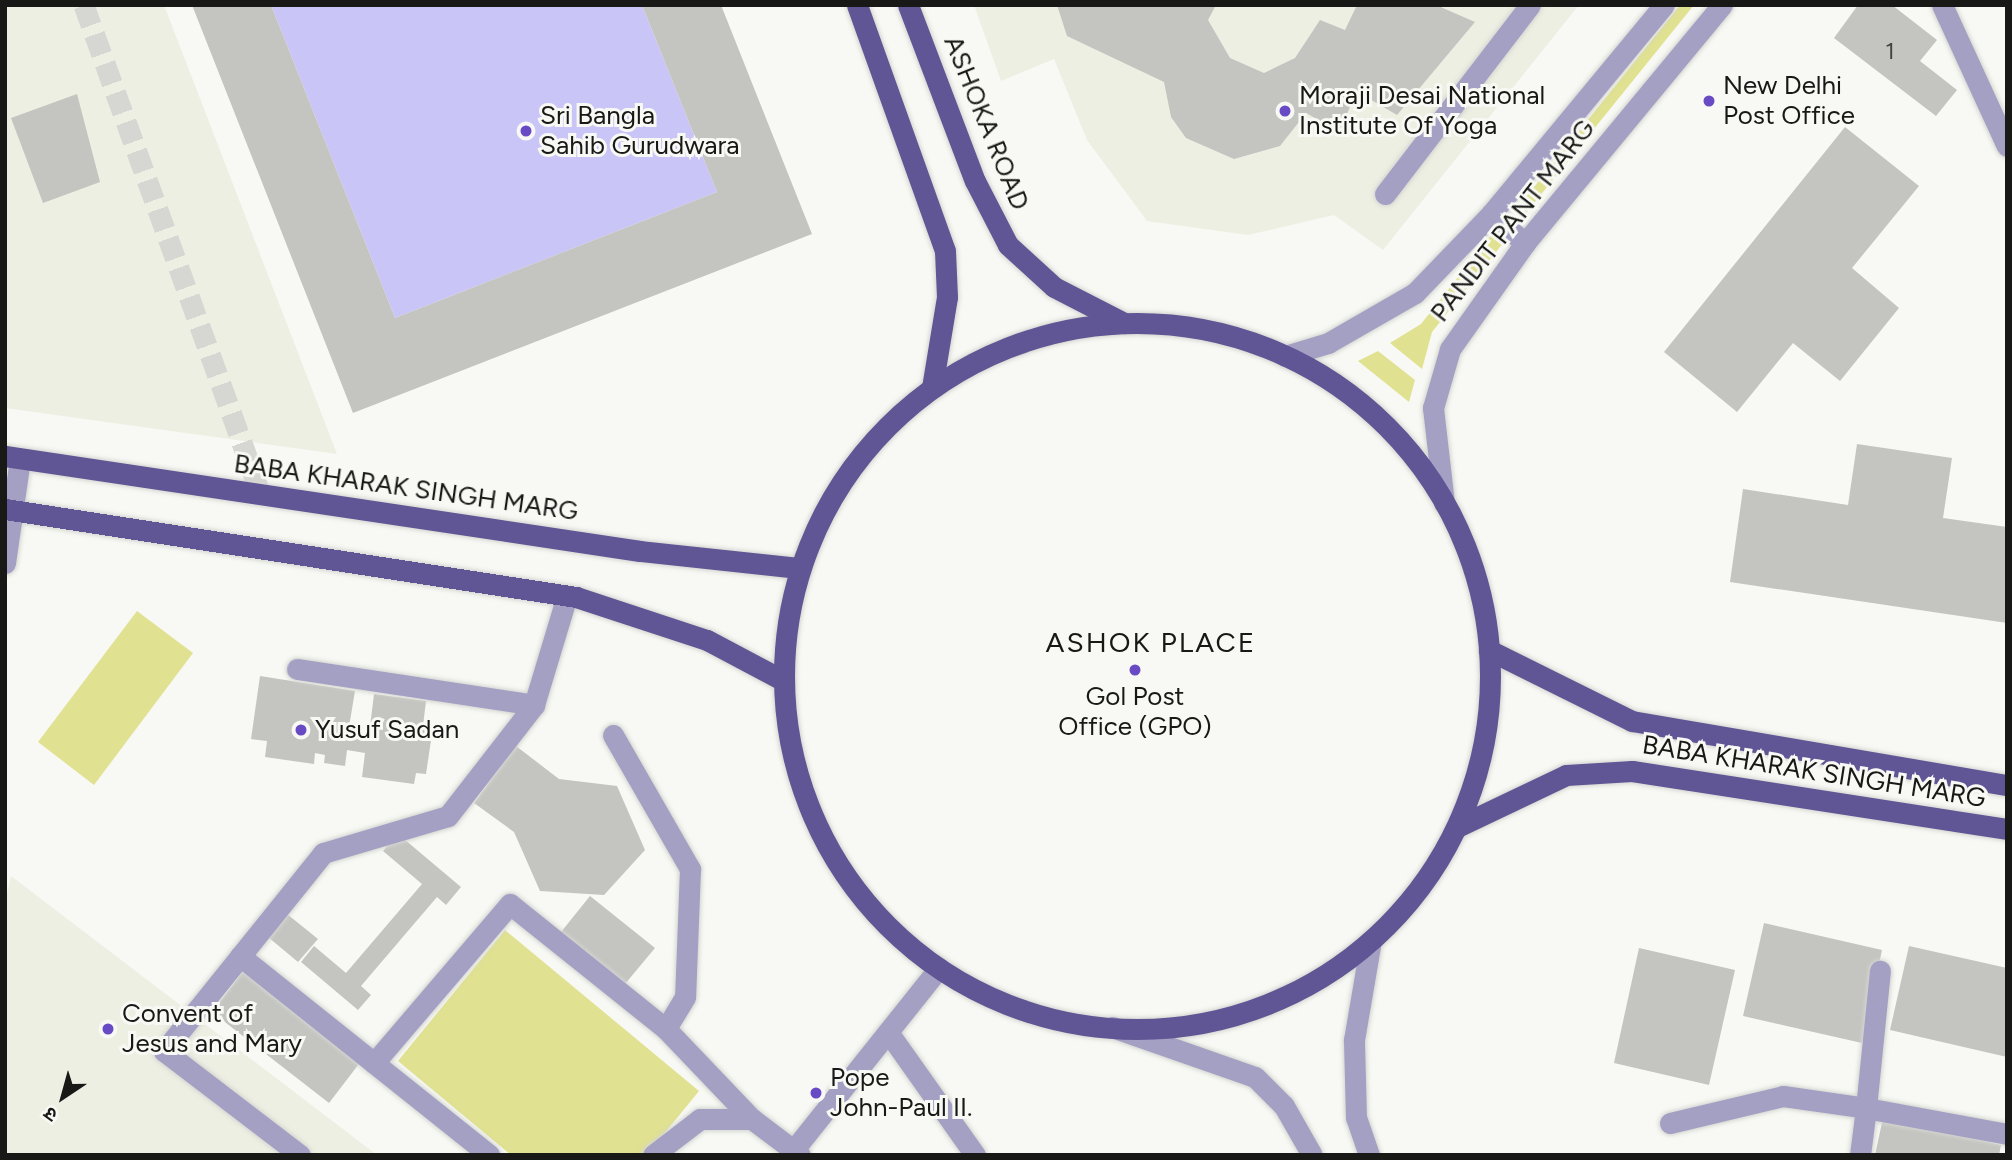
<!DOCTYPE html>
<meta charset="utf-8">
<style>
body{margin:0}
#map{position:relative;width:2012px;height:1160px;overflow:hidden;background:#f8f9f4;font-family:Figtree,"Noto Sans Devanagari",sans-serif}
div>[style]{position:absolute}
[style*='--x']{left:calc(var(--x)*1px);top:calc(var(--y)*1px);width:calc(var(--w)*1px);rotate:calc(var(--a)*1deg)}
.built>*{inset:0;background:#eeefe3}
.green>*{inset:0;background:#e0e191}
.water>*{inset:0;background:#cac5f7}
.building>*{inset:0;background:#c4c4c0}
.minor-tunnel>*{height:21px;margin-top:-10.5px;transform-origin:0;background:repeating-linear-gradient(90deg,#d6d7d3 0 21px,transparent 0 31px)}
.roads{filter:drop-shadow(0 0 2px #d4d5d1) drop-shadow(0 0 2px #d4d5d1)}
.minor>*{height:21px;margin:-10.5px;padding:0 10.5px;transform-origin:10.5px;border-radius:10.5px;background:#a4a0c4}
.major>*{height:21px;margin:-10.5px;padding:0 10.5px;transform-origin:10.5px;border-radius:10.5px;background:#605695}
.major>.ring{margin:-10.5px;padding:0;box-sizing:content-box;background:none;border:21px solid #605695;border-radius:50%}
.dots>*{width:19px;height:19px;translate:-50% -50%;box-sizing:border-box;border:4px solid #f8f9f4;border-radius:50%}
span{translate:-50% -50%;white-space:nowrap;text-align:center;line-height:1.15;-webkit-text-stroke:6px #f8f9f4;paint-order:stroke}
.number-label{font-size:23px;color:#434341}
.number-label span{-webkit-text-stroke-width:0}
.poi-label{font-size:26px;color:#181817}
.left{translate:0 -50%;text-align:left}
.street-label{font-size:26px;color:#181817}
.neighbourhood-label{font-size:28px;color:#181817;letter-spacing:2px}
.frame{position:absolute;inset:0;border:7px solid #181817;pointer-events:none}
.north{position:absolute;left:28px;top:1062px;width:70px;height:70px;-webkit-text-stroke:5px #f8f9f4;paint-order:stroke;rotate:216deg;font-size:19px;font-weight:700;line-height:28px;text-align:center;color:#181817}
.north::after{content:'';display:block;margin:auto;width:24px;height:32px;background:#181817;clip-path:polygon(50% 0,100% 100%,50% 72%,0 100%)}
</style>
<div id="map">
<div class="built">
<i style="clip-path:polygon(5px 5px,164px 5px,337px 454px,5px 408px)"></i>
<i style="clip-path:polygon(974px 5px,1579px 5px,1383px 250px,1334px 215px,1248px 235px,1147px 221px,1087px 140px,1054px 59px,1001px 81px)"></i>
<i style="clip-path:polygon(11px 876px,377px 1155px,5px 1155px,5px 902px)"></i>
</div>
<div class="green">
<i style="clip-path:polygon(1680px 5px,1694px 5px,1522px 218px,1514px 212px)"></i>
<i style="clip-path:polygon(1496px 229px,1508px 237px,1432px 332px,1422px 369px,1390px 343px,1421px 324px)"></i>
<i style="clip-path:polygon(1378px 351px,1415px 380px,1409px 402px,1358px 361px)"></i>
<i style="clip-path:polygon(137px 611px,193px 653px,94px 785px,38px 742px)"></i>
<i style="clip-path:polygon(505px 930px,699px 1091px,647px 1155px,511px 1155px,398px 1061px)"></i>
</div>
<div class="water">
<i style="clip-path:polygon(271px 5px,642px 5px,717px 192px,395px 318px)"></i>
</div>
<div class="building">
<i style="clip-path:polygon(192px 5px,271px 5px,395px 318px,717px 192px,642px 5px,721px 5px,812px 234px,353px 413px)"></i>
<i style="clip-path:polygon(1057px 5px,1216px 5px,1208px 20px,1230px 58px,1264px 73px,1295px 58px,1320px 20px,1345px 30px,1357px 5px,1436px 5px,1475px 22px,1397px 115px,1356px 91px,1340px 132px,1306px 113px,1280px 146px,1234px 159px,1186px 138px,1171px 117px,1164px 82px,1067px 36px)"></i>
<i style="clip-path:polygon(1858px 5px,1892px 5px,1937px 40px,1920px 61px,1957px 90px,1936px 116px,1834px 38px)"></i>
<i style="clip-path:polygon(77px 94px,100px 182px,43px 203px,11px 118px)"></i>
<i style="clip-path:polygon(1845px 127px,1919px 186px,1852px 268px,1899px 308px,1840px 381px,1793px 343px,1737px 412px,1664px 352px)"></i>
<i style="clip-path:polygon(1857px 444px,1952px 458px,1943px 518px,2007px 527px,2007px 623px,1730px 582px,1743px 489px,1848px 505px)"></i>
<i style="clip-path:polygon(260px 676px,355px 691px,348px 733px,369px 735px,374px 694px,426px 701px,423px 726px,433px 727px,426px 774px,416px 773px,414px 784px,362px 777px,365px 753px,347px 750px,345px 766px,324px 763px,325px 755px,315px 753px,314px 764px,265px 757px,267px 741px,251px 739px)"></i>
<i style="clip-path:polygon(516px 746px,559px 779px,617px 786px,645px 850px,604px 895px,540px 891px,514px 832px,474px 803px)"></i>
<i style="clip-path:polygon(398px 834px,461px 887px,446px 905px,437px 897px,361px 986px,371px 995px,358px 1010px,301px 962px,314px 946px,346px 973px,422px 884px,383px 851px)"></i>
<i style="clip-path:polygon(590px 896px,655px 948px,625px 984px,561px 932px)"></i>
<i style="clip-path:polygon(287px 914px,318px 939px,298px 962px,268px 937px)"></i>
<i style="clip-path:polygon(1764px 923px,1882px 950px,1862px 1043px,1743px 1016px)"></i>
<i style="clip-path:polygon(1909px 946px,2007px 968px,2007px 1057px,1890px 1030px)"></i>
<i style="clip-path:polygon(1639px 948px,1735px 970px,1709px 1085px,1614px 1063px)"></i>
<i style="clip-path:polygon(248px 965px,365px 1056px,329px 1103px,212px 1012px)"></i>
<i style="clip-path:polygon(1883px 1118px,2001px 1145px,1999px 1155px,1875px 1155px)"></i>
</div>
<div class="minor-tunnel">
<i style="--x:84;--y:5;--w:521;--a:70.14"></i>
</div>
<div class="roads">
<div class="minor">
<i style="--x:1942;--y:5;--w:155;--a:65.3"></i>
<i style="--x:1385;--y:194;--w:238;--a:-52.5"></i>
<i style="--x:1491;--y:214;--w:45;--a:40.5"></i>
<i style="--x:1285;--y:356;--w:45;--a:-16.8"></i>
<i style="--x:1328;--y:343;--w:100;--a:-29.9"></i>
<i style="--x:1415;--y:293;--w:110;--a:-46.1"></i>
<i style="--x:1491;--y:214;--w:271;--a:-50.4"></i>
<i style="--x:1444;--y:503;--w:96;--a:-96.6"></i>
<i style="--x:1433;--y:408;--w:61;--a:-73.9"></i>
<i style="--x:1450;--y:349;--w:130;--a:-54.7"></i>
<i style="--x:1525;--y:243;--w:309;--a:-50.4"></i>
<i style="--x:5;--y:563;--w:105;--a:-81.8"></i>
<i style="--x:297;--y:669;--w:240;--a:8.6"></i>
<i style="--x:613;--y:735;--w:155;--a:60.1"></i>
<i style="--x:690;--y:869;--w:128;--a:92.2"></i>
<i style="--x:685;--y:997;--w:37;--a:121"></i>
<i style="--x:240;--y:956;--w:319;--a:38.6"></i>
<i style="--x:1112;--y:1027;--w:151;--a:19.3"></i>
<i style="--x:1255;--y:1077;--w:41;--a:45"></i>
<i style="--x:1284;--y:1106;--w:56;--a:60.3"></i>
<i style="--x:888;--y:1032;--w:151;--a:54.7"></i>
<i style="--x:374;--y:1063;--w:209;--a:-49.5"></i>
<i style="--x:510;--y:904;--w:200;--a:38.7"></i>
<i style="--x:666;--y:1029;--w:124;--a:46.3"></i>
<i style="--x:1670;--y:1123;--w:116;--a:-13.4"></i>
<i style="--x:1783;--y:1096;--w:84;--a:8.2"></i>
<i style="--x:1866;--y:1108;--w:138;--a:-84.2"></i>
<i style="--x:796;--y:1147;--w:229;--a:-51.4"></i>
<i style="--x:300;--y:1155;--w:171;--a:-142.6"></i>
<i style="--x:164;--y:1051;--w:254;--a:-51.2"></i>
<i style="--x:323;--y:853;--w:130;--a:-16.5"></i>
<i style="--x:448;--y:816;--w:140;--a:-52.2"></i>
<i style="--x:534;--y:705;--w:114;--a:-73.2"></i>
<i style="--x:653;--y:1155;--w:59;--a:-37.5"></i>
<i style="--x:700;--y:1119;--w:52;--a:0"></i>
<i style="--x:752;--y:1119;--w:60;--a:36.9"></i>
<i style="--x:1369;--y:1155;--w:39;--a:-109"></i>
<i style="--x:1356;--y:1118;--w:78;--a:-91.5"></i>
<i style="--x:1354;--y:1040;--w:100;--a:-80.3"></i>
<i style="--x:1860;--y:1155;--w:47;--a:-82.7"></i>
<i style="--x:1866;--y:1108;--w:143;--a:10.4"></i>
</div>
<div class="major">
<i style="--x:857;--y:5;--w:261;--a:70.3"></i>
<i style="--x:945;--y:251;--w:46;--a:87.5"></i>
<i style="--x:947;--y:297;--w:92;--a:99.4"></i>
<i style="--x:908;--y:5;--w:188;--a:69.2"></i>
<i style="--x:975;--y:181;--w:72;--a:62.7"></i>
<i style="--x:1008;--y:245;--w:62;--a:42.4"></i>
<i style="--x:1054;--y:287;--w:79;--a:27.2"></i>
<i class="ring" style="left:784px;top:323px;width:685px;height:685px"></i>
<i style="--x:5;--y:456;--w:642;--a:8.51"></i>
<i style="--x:640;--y:551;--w:161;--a:6.1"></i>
<i style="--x:5;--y:509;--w:578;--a:8.76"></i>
<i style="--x:576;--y:597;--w:138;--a:18.2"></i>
<i style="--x:707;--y:640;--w:87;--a:28"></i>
<i style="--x:1489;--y:650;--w:160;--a:26.4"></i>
<i style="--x:1632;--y:721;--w:380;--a:9.7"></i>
<i style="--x:1457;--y:827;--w:121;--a:-25.5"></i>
<i style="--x:1566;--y:775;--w:66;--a:-3.5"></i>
<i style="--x:1632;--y:771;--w:379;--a:8.8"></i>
</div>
</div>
<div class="dots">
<i style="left:1709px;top:101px;background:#684bc4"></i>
<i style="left:1285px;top:111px;background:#684bc4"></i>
<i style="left:526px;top:131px;background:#684bc4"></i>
<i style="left:1135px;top:670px;background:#684bc4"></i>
<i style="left:301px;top:730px;background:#684bc4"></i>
<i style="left:108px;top:1029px;background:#684bc4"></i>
<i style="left:816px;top:1093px;background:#684bc4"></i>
</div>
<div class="number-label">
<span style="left:1890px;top:51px">1</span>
</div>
<div class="poi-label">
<span class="left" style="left:1723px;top:101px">New Delhi<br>Post Office</span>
<span class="left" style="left:1299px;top:111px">Moraji Desai National<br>Institute Of Yoga</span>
<span class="left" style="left:540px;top:131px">Sri Bangla<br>Sahib Gurudwara</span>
<span style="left:1135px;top:712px">Gol Post<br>Office (GPO)</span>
<span class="left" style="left:315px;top:730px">Yusuf Sadan</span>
<span class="left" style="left:122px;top:1029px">Convent of<br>Jesus and Mary</span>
<span class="left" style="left:830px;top:1093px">Pope<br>John-Paul II.</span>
</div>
<div class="street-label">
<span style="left:986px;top:123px;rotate:68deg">ASHOKA ROAD</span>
<span style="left:1513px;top:221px;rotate:-52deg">PANDIT PANT MARG</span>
<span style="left:406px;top:488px;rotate:8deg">BABA KHARAK SINGH MARG</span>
<span style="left:1814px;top:772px;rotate:9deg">BABA KHARAK SINGH MARG</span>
</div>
<div class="neighbourhood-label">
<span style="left:1151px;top:642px">ASHOK PLACE</span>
</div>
<div class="frame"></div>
<div class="north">उ</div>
</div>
